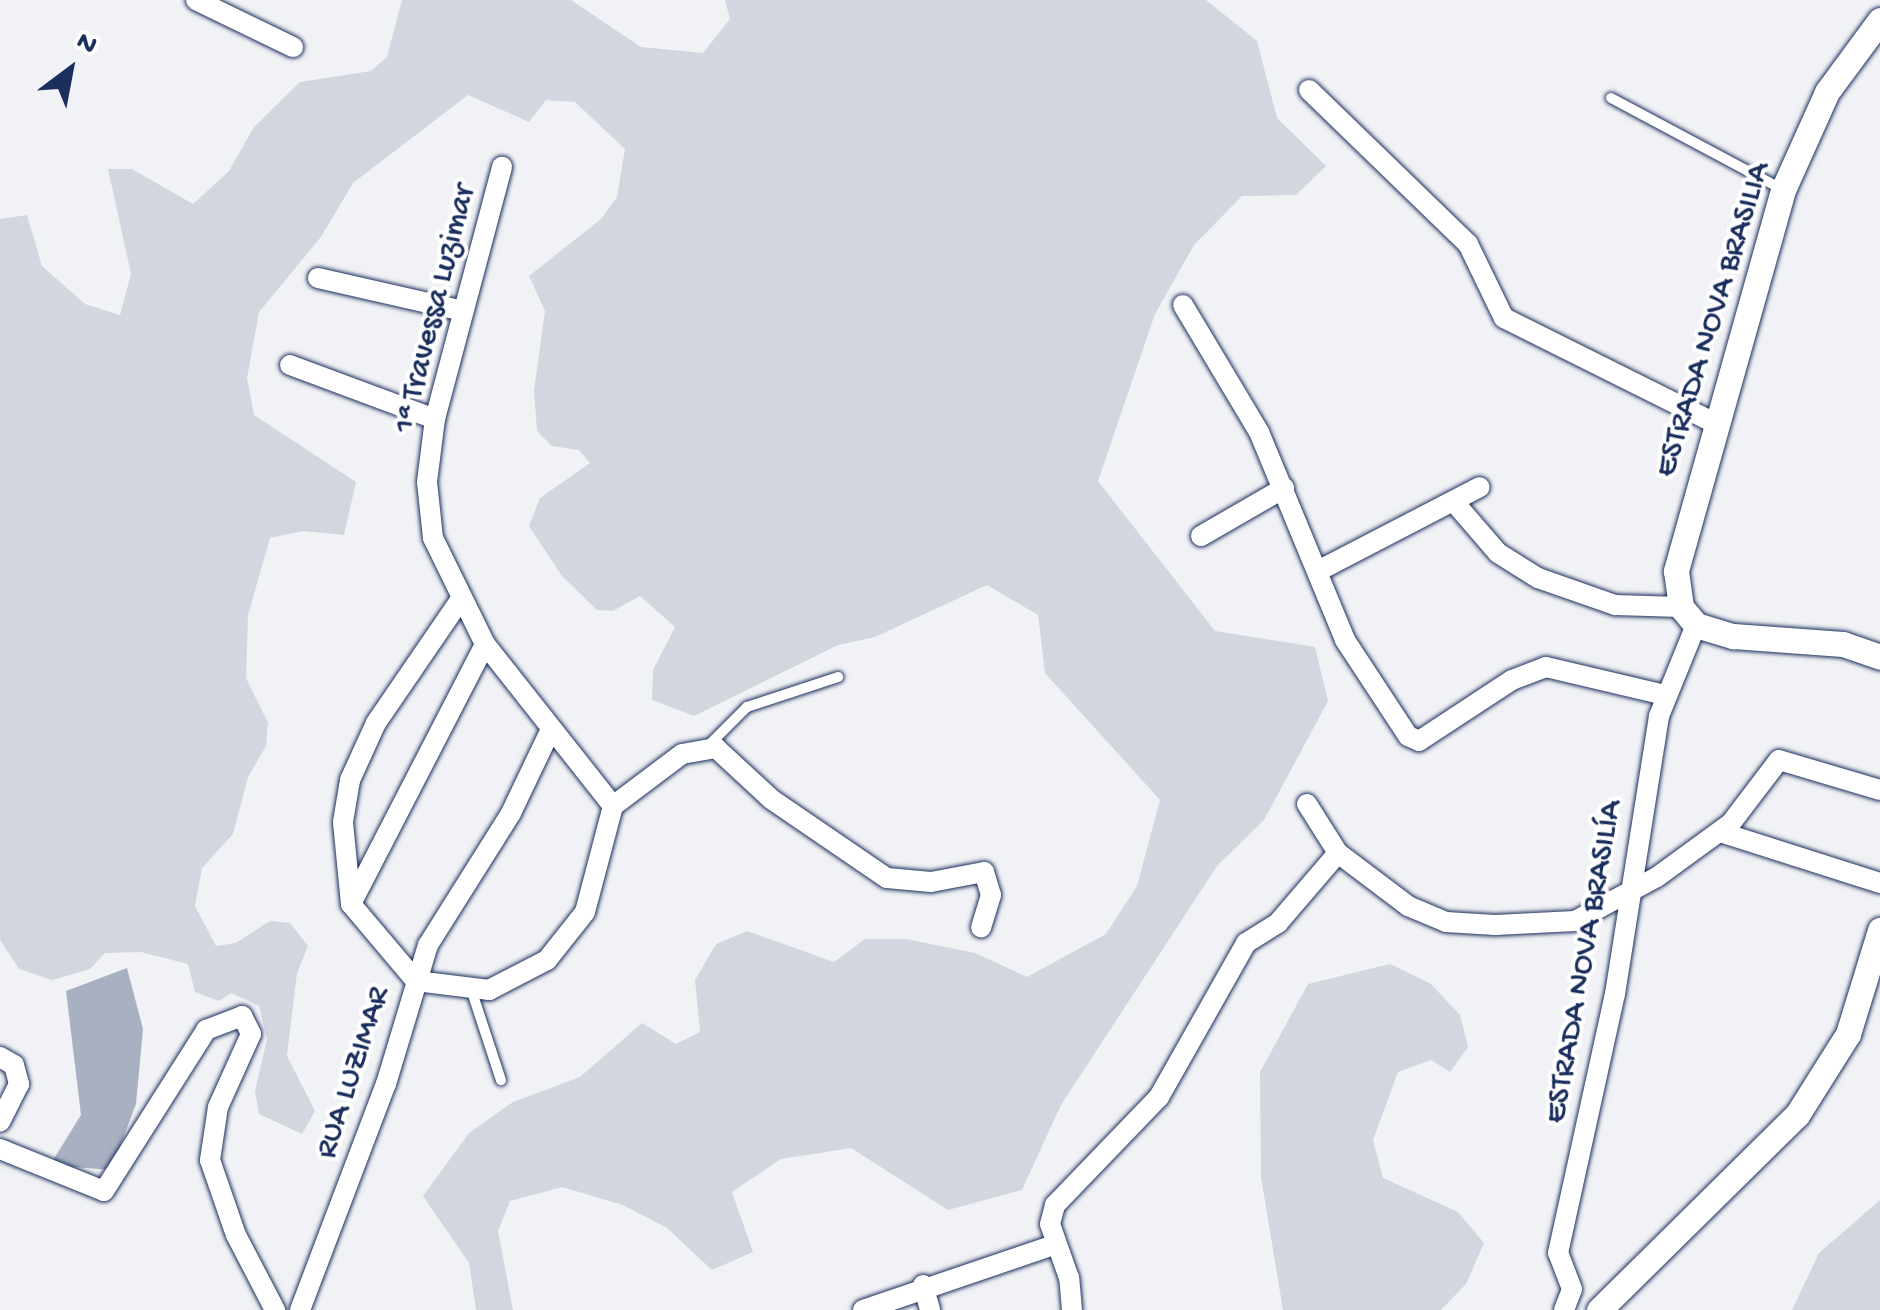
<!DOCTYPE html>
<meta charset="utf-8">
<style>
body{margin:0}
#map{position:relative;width:1880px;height:1310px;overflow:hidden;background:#f1f2f5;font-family:"Gochi Hand",sans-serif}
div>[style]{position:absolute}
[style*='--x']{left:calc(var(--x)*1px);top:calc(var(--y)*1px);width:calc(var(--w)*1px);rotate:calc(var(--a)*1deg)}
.green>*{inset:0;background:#d2d6df}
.water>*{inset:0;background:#a8b0c2}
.roads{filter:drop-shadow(0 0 2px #1b2f5e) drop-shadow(0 0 2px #1b2f5e)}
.service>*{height:10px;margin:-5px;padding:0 5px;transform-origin:5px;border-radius:5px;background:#fff}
.minor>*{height:20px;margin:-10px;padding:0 10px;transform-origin:10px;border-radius:10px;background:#fff}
.tertiary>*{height:25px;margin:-12.5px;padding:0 12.5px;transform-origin:12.5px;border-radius:12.5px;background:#fff}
span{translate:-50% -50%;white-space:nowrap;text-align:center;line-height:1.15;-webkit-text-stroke:8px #fff;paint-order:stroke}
.street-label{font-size:32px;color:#1b2f5e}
.north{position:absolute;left:20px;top:20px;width:100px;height:100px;-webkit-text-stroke:8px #fff;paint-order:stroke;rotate:32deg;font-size:28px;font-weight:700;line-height:40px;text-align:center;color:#1b2f5e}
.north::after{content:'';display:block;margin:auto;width:35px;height:45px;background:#1b2f5e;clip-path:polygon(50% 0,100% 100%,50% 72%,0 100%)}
</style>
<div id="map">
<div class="green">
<i style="clip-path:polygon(402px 0,571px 0,641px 47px,703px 53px,730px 19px,725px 0,1206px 0,1257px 41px,1277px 118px,1326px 166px,1296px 195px,1242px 196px,1194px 245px,1155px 314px,1098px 481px,1215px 631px,1315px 647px,1328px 701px,1264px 820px,1217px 866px,1061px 1105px,1022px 1190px,948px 1210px,851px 1148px,781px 1159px,732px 1192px,753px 1252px,712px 1270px,667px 1228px,623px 1205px,562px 1187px,510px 1201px,498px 1231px,513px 1310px,476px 1310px,469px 1263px,423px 1196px,469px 1133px,513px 1102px,580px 1077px,642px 1023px,676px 1044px,700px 1032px,695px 980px,716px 944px,747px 931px,834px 962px,865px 939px,906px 939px,975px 953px,1027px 977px,1106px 934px,1137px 886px,1160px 800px,1045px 673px,1038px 615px,987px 585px,875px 637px,838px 645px,694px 716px,652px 700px,653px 670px,675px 627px,640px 596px,613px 611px,597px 610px,562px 576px,529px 526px,540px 498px,590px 463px,579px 450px,552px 446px,537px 431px,534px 391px,545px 311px,529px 276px,601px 219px,617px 197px,625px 149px,575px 102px,546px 100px,529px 122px,468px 95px,353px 183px,321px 237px,259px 312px,247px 378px,254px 415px,356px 482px,344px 535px,303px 531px,270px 538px,248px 615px,246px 678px,268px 723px,266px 746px,248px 777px,233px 834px,202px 868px,195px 906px,216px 946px,236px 943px,270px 921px,290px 923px,308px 946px,297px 973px,287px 1056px,315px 1111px,302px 1134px,259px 1114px,255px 1091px,267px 1039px,259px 1006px,231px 993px,219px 1001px,195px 992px,188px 964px,141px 952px,105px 953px,90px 969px,52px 980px,19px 969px,0 940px,0 219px,27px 215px,42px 266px,85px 304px,120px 315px,131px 274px,108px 169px,132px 169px,193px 204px,229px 171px,254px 127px,300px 82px,371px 71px,387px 57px)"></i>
<i style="clip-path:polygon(1390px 964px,1431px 984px,1460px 1015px,1468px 1047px,1450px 1072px,1431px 1060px,1398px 1072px,1373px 1140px,1383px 1178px,1458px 1212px,1484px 1243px,1466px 1284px,1441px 1310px,1283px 1310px,1261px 1177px,1260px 1072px,1308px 984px)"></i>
<i style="clip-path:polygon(1880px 1200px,1880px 1310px,1792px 1310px,1819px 1253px)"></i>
</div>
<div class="water">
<i style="clip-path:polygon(127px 968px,143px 1029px,136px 1104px,111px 1170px,50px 1165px,81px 1115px,66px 991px)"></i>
</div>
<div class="roads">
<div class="service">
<i style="--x:1611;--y:98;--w:195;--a:28.1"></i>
<i style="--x:709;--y:745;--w:54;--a:-45"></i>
<i style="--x:747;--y:707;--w:96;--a:-18.2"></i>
<i style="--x:472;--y:992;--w:93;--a:71.8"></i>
</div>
<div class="minor">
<i style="--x:196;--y:0;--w:108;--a:25.9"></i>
<i style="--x:1309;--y:90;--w:221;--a:44.1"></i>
<i style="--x:1468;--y:244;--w:82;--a:64.1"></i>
<i style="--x:1504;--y:318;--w:236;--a:26.5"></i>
<i style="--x:318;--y:278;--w:149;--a:12.8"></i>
<i style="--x:1183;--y:305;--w:148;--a:59.1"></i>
<i style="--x:1259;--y:432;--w:225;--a:67.5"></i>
<i style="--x:1345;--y:640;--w:115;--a:56.7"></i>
<i style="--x:1408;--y:736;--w:12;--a:24"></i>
<i style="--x:1419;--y:741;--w:111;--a:-33.3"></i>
<i style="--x:1512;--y:680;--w:36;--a:-21"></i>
<i style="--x:1546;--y:667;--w:121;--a:13.3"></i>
<i style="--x:290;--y:365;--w:155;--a:20.4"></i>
<i style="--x:1454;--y:502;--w:67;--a:49.2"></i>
<i style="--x:1498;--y:553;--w:47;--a:32"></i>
<i style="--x:1538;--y:578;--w:82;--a:19.3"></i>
<i style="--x:1615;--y:605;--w:66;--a:1.7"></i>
<i style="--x:1201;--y:536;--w:96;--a:-30"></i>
<i style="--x:1318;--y:571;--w:182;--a:-27.4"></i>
<i style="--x:1307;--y:804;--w:58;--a:57.7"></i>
<i style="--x:1338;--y:853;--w:88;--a:37.1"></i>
<i style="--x:1408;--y:906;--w:41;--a:22.8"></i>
<i style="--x:1446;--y:922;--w:49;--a:3.5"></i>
<i style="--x:1495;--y:925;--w:80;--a:-2.9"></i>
<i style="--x:1575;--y:921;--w:93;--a:-28.2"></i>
<i style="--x:1657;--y:877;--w:92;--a:-36.1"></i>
<i style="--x:1731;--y:823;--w:79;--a:-52.7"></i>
<i style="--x:1779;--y:760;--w:105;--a:16.5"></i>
<i style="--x:613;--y:806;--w:86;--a:-37"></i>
<i style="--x:682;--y:754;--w:35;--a:-10"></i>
<i style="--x:716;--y:748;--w:75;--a:42.8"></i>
<i style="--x:771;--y:799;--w:140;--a:34.3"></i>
<i style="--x:887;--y:878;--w:44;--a:5.2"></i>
<i style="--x:931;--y:882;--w:54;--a:-10.7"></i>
<i style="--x:984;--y:872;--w:24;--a:73"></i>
<i style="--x:991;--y:895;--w:34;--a:107"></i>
<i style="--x:1720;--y:832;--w:168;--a:17.7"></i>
<i style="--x:351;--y:904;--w:292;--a:-62.7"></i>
<i style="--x:416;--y:981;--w:74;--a:7"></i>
<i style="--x:489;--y:990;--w:65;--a:-27.3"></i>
<i style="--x:547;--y:960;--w:61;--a:-51.6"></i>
<i style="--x:585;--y:912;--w:110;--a:-75.2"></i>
<i style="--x:613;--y:806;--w:206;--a:-128.3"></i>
<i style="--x:485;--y:644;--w:118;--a:-116.1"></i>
<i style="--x:433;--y:538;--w:56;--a:-96.1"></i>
<i style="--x:427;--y:482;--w:64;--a:-82.8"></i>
<i style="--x:435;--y:419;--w:261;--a:-75.1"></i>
<i style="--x:416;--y:981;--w:101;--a:-130.2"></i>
<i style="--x:351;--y:904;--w:82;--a:-95.6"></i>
<i style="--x:343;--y:822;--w:43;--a:-80.5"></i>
<i style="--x:350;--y:780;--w:63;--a:-65.5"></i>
<i style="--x:376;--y:723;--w:147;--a:-55.6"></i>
<i style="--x:0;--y:1057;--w:16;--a:30"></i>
<i style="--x:14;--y:1065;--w:20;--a:75"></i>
<i style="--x:19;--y:1084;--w:42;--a:116.6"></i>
<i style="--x:0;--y:1149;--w:112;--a:22"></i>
<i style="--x:104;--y:1191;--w:191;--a:-57.6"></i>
<i style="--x:206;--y:1030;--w:39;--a:-21"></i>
<i style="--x:242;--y:1016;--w:20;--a:63"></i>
<i style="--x:251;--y:1034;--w:80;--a:114.3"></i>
<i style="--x:218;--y:1107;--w:54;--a:98.6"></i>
<i style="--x:210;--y:1160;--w:79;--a:70.9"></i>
<i style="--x:236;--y:1235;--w:85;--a:62.5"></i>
<i style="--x:923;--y:1285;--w:26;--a:74"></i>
<i style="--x:300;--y:1310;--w:242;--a:-69.2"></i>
<i style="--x:386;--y:1084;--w:145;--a:-73.2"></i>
<i style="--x:428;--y:945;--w:156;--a:-57.8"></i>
<i style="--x:511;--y:813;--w:93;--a:-64.5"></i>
<i style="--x:863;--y:1310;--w:202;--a:-18.8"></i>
<i style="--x:1072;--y:1310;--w:32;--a:-95"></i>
<i style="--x:1069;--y:1278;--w:57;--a:-109.4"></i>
<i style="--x:1050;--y:1224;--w:20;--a:-75"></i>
<i style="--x:1055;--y:1205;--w:150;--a:-46.1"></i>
<i style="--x:1159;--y:1097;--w:177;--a:-60.5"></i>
<i style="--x:1246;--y:943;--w:38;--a:-32"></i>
<i style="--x:1278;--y:923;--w:92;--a:-49.4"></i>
<i style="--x:1564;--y:1310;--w:22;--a:-69"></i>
<i style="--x:1572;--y:1289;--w:39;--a:-111"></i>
<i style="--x:1558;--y:1253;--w:265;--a:-77.6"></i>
<i style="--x:1615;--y:994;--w:281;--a:-81"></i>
<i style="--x:1659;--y:716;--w:98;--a:-67.9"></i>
</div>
<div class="tertiary">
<i style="--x:1880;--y:20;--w:89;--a:126.4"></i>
<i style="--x:1827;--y:92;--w:107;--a:114.2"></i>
<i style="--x:1783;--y:190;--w:396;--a:105.7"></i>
<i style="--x:1676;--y:571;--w:36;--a:82"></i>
<i style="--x:1681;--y:607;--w:23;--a:50"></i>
<i style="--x:1696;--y:625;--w:39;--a:17"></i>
<i style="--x:1733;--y:636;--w:110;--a:4.2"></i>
<i style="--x:1843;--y:644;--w:39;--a:19"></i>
<i style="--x:1599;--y:1310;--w:278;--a:-44.6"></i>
<i style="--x:1797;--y:1115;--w:96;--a:-57.8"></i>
<i style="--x:1848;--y:1034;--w:109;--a:-72.9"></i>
</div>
</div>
<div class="street-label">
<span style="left:436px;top:309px;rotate:-76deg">1ª Travessa Luzimar</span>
<span style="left:1714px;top:320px;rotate:-73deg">ESTRADA NOVA BRASILIA</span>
<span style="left:1585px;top:962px;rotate:-80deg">ESTRADA NOVA BRASILÍA</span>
<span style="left:354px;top:1073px;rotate:-72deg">RUA LUZIMAR</span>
</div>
<div class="north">N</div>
</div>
